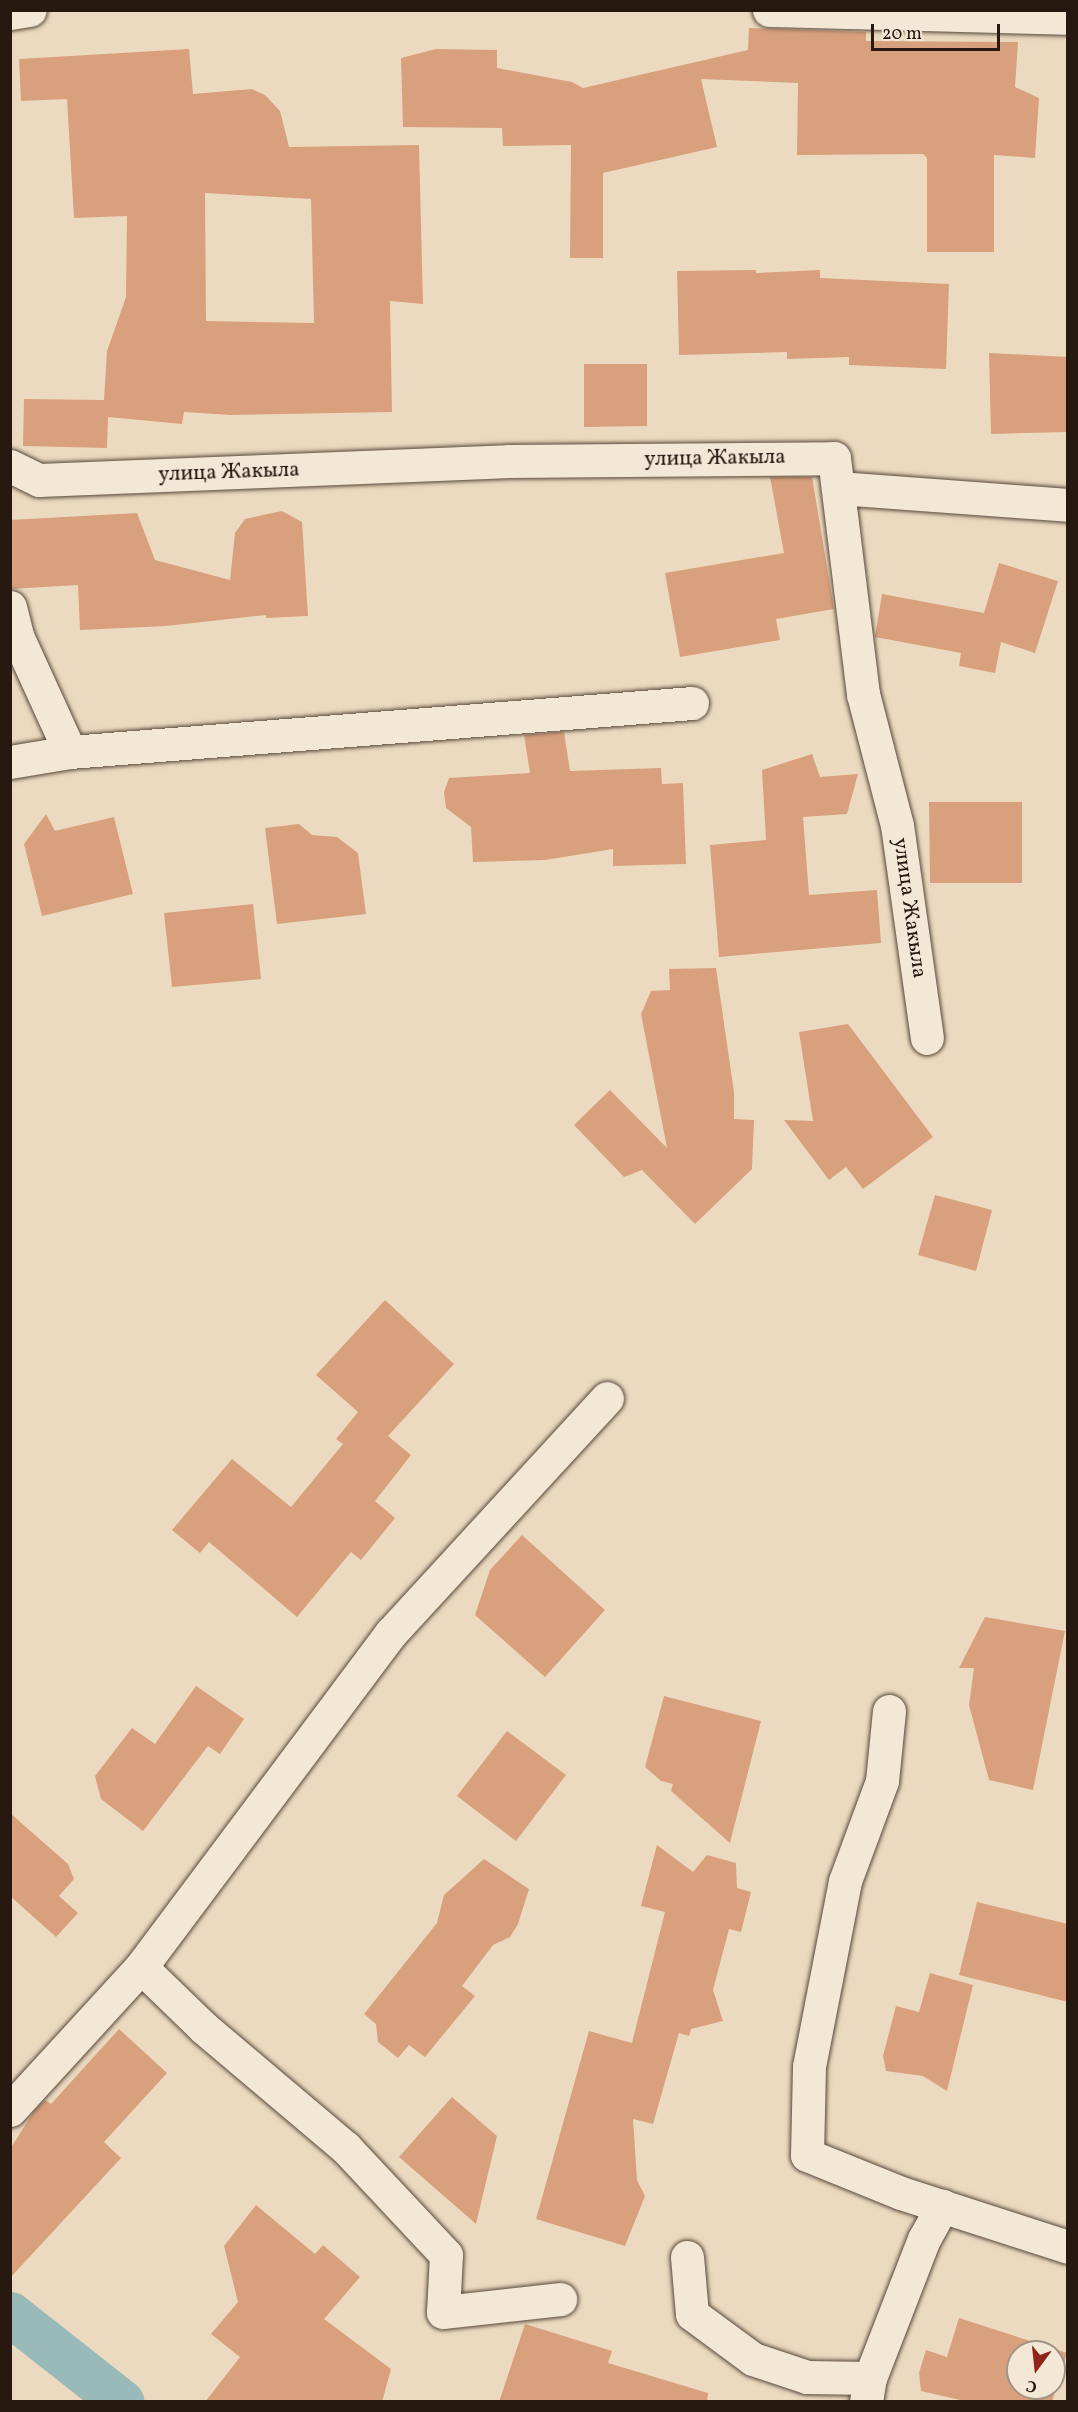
<!DOCTYPE html>
<meta charset="utf-8">
<style>
body{margin:0}
#map{position:relative;width:1078px;height:2412px;overflow:hidden;background:#ecdac0;font-family:Vollkorn,serif}
div>[style]{position:absolute}
[style*='--x']{left:calc(var(--x)*1px);top:calc(var(--y)*1px);width:calc(var(--w)*1px);rotate:calc(var(--a)*1deg)}
.canal>*{height:45px;margin:-22.5px;padding:0 22.5px;transform-origin:22.5px;border-radius:22.5px;background:#99bab8}
.building>*{inset:0;background:#d9a07d}
.roads{filter:drop-shadow(0 0 2px #58483c) drop-shadow(0 0 2px #58483c)}
.minor>*{height:33px;margin:-16.5px;padding:0 16.5px;transform-origin:16.5px;border-radius:16.5px;background:#f3e7d6}
span{translate:-50% -50%;white-space:nowrap;text-align:center;line-height:1.15;-webkit-text-stroke:4.5px #f3e7d6;paint-order:stroke}
.street-label{font-size:21px;color:#271810}
.frame{position:absolute;inset:0;border:12px solid #271810;pointer-events:none}
.north{position:absolute;left:1006px;top:2340px;width:60px;height:60px;box-sizing:border-box;background:#f3e7d6;border:2px solid #a19487;border-radius:50%;rotate:195deg;font-size:16px;font-weight:700;line-height:24px;text-align:center;color:#271810}
.north::after{content:'';display:block;margin:auto;width:21px;height:27px;background:#8f2418;clip-path:polygon(50% 0,100% 100%,50% 72%,0 100%)}
.scale{position:absolute;left:871px;top:24px;width:129px;height:27px;box-sizing:border-box;border:3px solid #271810;border-top:0;padding-left:8px;font-size:18px;line-height:21px;white-space:nowrap;color:#271810;-webkit-text-stroke:4px #f3e7d6;paint-order:stroke}
</style>
<div id="map">
<div class="canal">
<i style="--x:10;--y:2314;--w:142;--a:38.2"></i>
</div>
<div class="building">
<i style="clip-path:polygon(749px 28px,866px 32px,866px 41px,1018px 42px,1015px 87px,1039px 98px,1035px 158px,994px 155px,994px 252px,927px 252px,927px 158px,923px 154px,797px 155px,798px 83px,701px 79px,717px 147px,603px 173px,603px 258px,570px 258px,571px 145px,503px 146px,502px 128px,403px 127px,401px 58px,436px 49px,497px 50px,497px 68px,572px 82px,583px 88px,748px 50px)"></i>
<i style="clip-path:polygon(evenodd,189px 49px,193px 94px,252px 89px,265px 95px,280px 111px,289px 147px,419px 145px,423px 304px,390px 301px,392px 412px,231px 415px,184px 412px,182px 424px,108px 417px,107px 448px,23px 446px,24px 399px,104px 400px,107px 351px,126px 297px,127px 216px,74px 218px,67px 99px,21px 101px,19px 59px,189px 49px,205px 193px,311px 199px,314px 323px,206px 321px,205px 193px)"></i>
<i style="clip-path:polygon(756px 270px,756px 273px,820px 270px,820px 278px,949px 284px,946px 369px,849px 365px,849px 357px,787px 359px,787px 352px,679px 355px,677px 271px)"></i>
<i style="clip-path:polygon(989px 353px,1068px 357px,1068px 432px,991px 434px)"></i>
<i style="clip-path:polygon(584px 364px,647px 364px,647px 426px,584px 427px)"></i>
<i style="clip-path:polygon(770px 477px,812px 477px,834px 609px,776px 619px,780px 640px,680px 657px,665px 573px,784px 553px)"></i>
<i style="clip-path:polygon(282px 511px,302px 522px,308px 616px,266px 618px,266px 615px,166px 626px,80px 630px,78px 585px,10px 589px,10px 520px,137px 513px,155px 560px,230px 580px,235px 533px,245px 519px)"></i>
<i style="clip-path:polygon(999px 563px,1058px 581px,1035px 653px,1001px 642px,995px 673px,959px 666px,961px 653px,875px 637px,882px 594px,984px 613px)"></i>
<i style="clip-path:polygon(564px 732px,570px 771px,661px 768px,662px 784px,683px 783px,686px 864px,613px 866px,613px 849px,545px 860px,473px 862px,471px 827px,446px 808px,444px 792px,449px 778px,530px 773px,524px 735px)"></i>
<i style="clip-path:polygon(812px 754px,820px 777px,858px 774px,847px 814px,803px 817px,809px 895px,877px 890px,881px 943px,719px 957px,710px 845px,766px 840px,762px 770px)"></i>
<i style="clip-path:polygon(929px 802px,1022px 802px,1022px 883px,930px 883px)"></i>
<i style="clip-path:polygon(46px 814px,55px 831px,114px 817px,133px 894px,42px 916px,24px 844px)"></i>
<i style="clip-path:polygon(299px 824px,312px 835px,337px 837px,358px 853px,366px 914px,277px 924px,265px 828px)"></i>
<i style="clip-path:polygon(253px 904px,261px 979px,172px 987px,164px 913px)"></i>
<i style="clip-path:polygon(716px 968px,734px 1092px,734px 1119px,754px 1120px,752px 1169px,695px 1224px,642px 1170px,624px 1177px,574px 1125px,610px 1090px,667px 1148px,641px 1014px,651px 991px,670px 990px,669px 969px)"></i>
<i style="clip-path:polygon(848px 1024px,933px 1137px,863px 1189px,846px 1167px,829px 1180px,784px 1120px,813px 1121px,799px 1032px)"></i>
<i style="clip-path:polygon(935px 1195px,992px 1210px,976px 1271px,918px 1255px)"></i>
<i style="clip-path:polygon(385px 1300px,454px 1364px,388px 1436px,411px 1455px,375px 1501px,395px 1518px,361px 1560px,351px 1552px,297px 1617px,209px 1542px,200px 1553px,172px 1530px,232px 1459px,291px 1507px,343px 1444px,336px 1439px,358px 1412px,316px 1375px)"></i>
<i style="clip-path:polygon(522px 1535px,605px 1610px,545px 1677px,475px 1615px,490px 1570px)"></i>
<i style="clip-path:polygon(985px 1617px,1065px 1631px,1033px 1790px,989px 1780px,969px 1705px,974px 1668px,959px 1668px)"></i>
<i style="clip-path:polygon(196px 1686px,244px 1719px,220px 1754px,208px 1746px,143px 1831px,101px 1799px,95px 1776px,132px 1728px,155px 1744px)"></i>
<i style="clip-path:polygon(664px 1696px,761px 1721px,730px 1843px,671px 1791px,673px 1784px,661px 1781px,645px 1767px)"></i>
<i style="clip-path:polygon(507px 1731px,566px 1775px,516px 1841px,457px 1796px)"></i>
<i style="clip-path:polygon(10px 1813px,68px 1864px,74px 1879px,59px 1896px,78px 1913px,56px 1937px,10px 1896px)"></i>
<i style="clip-path:polygon(657px 1845px,693px 1872px,707px 1855px,736px 1863px,737px 1888px,751px 1892px,741px 1932px,729px 1929px,713px 1990px,723px 2021px,691px 2029px,689px 2036px,679px 2033px,653px 2124px,633px 2119px,637px 2180px,645px 2196px,625px 2246px,536px 2219px,589px 2031px,632px 2043px,665px 1912px,641px 1906px)"></i>
<i style="clip-path:polygon(484px 1859px,529px 1889px,518px 1924px,510px 1937px,493px 1945px,462px 1986px,475px 1996px,425px 2057px,409px 2045px,398px 2058px,378px 2042px,376px 2024px,364px 2014px,437px 1923px,444px 1895px)"></i>
<i style="clip-path:polygon(977px 1902px,1068px 1924px,1068px 2002px,959px 1975px)"></i>
<i style="clip-path:polygon(930px 1973px,973px 1985px,947px 2091px,923px 2076px,886px 2071px,883px 2056px,896px 2006px,919px 2012px)"></i>
<i style="clip-path:polygon(119px 2029px,167px 2073px,104px 2142px,121px 2158px,10px 2278px,10px 2149px,35px 2110px,45px 2100px,51px 2104px)"></i>
<i style="clip-path:polygon(452px 2097px,497px 2136px,476px 2224px,399px 2157px)"></i>
<i style="clip-path:polygon(256px 2205px,315px 2254px,323px 2245px,360px 2277px,324px 2319px,391px 2369px,382px 2402px,205px 2402px,240px 2357px,211px 2334px,238px 2302px,224px 2246px)"></i>
<i style="clip-path:polygon(evenodd,959px 2318px,1067px 2353px,1052px 2402px,969px 2402px,921px 2391px,919px 2373px,926px 2350px,947px 2357px,959px 2318px,1018px 2352px,1054px 2352px,1054px 2388px,1018px 2388px,1018px 2352px)"></i>
<i style="clip-path:polygon(525px 2324px,612px 2351px,608px 2363px,708px 2393px,707px 2402px,499px 2402px)"></i>
</div>
<div class="roads">
<div class="minor">
<i style="--x:769;--y:10;--w:299;--a:1.5"></i>
<i style="--x:10;--y:13;--w:20;--a:-9"></i>
<i style="--x:10;--y:466;--w:32;--a:26"></i>
<i style="--x:39;--y:480;--w:470;--a:-2.3"></i>
<i style="--x:509;--y:461;--w:325;--a:-0.5"></i>
<i style="--x:834;--y:458;--w:238;--a:83"></i>
<i style="--x:863;--y:694;--w:135;--a:75.5"></i>
<i style="--x:897;--y:825;--w:215;--a:82"></i>
<i style="--x:838;--y:488;--w:231;--a:4.2"></i>
<i style="--x:10;--y:607;--w:32;--a:76"></i>
<i style="--x:18;--y:638;--w:125;--a:65.5"></i>
<i style="--x:70;--y:752;--w:61;--a:170.5"></i>
<i style="--x:70;--y:752;--w:624;--a:-4.5"></i>
<i style="--x:889;--y:1711;--w:70;--a:95.7"></i>
<i style="--x:882;--y:1781;--w:107;--a:110.3"></i>
<i style="--x:845;--y:1881;--w:189;--a:101"></i>
<i style="--x:809;--y:2067;--w:88;--a:91.3"></i>
<i style="--x:807;--y:2155;--w:101;--a:22"></i>
<i style="--x:901;--y:2193;--w:176;--a:17.9"></i>
<i style="--x:141;--y:1967;--w:88;--a:44.1"></i>
<i style="--x:204;--y:2028;--w:185;--a:40.2"></i>
<i style="--x:345;--y:2147;--w:148;--a:46.9"></i>
<i style="--x:446;--y:2255;--w:57;--a:93"></i>
<i style="--x:443;--y:2312;--w:118;--a:-6.3"></i>
<i style="--x:10;--y:2110;--w:194;--a:-47.5"></i>
<i style="--x:141;--y:1967;--w:417;--a:-53.2"></i>
<i style="--x:391;--y:1633;--w:319;--a:-47.4"></i>
<i style="--x:687;--y:2257;--w:57;--a:85"></i>
<i style="--x:692;--y:2314;--w:76;--a:36.4"></i>
<i style="--x:753;--y:2359;--w:57;--a:18.4"></i>
<i style="--x:807;--y:2377;--w:63;--a:0.9"></i>
<i style="--x:866;--y:2402;--w:24;--a:-81"></i>
<i style="--x:870;--y:2378;--w:149;--a:-68.8"></i>
<i style="--x:924;--y:2239;--w:38;--a:-61"></i>
</div>
</div>
<div class="street-label">
<span style="left:715px;top:459px;rotate:-1deg">улица Жакыла</span>
<span style="left:229px;top:473px;rotate:-2deg">улица Жакыла</span>
<span style="left:909px;top:908px;rotate:82deg">улица Жакыла</span>
</div>
<div class="frame"></div>
<div class="north">С</div>
<div class="scale">20 m</div>
</div>
